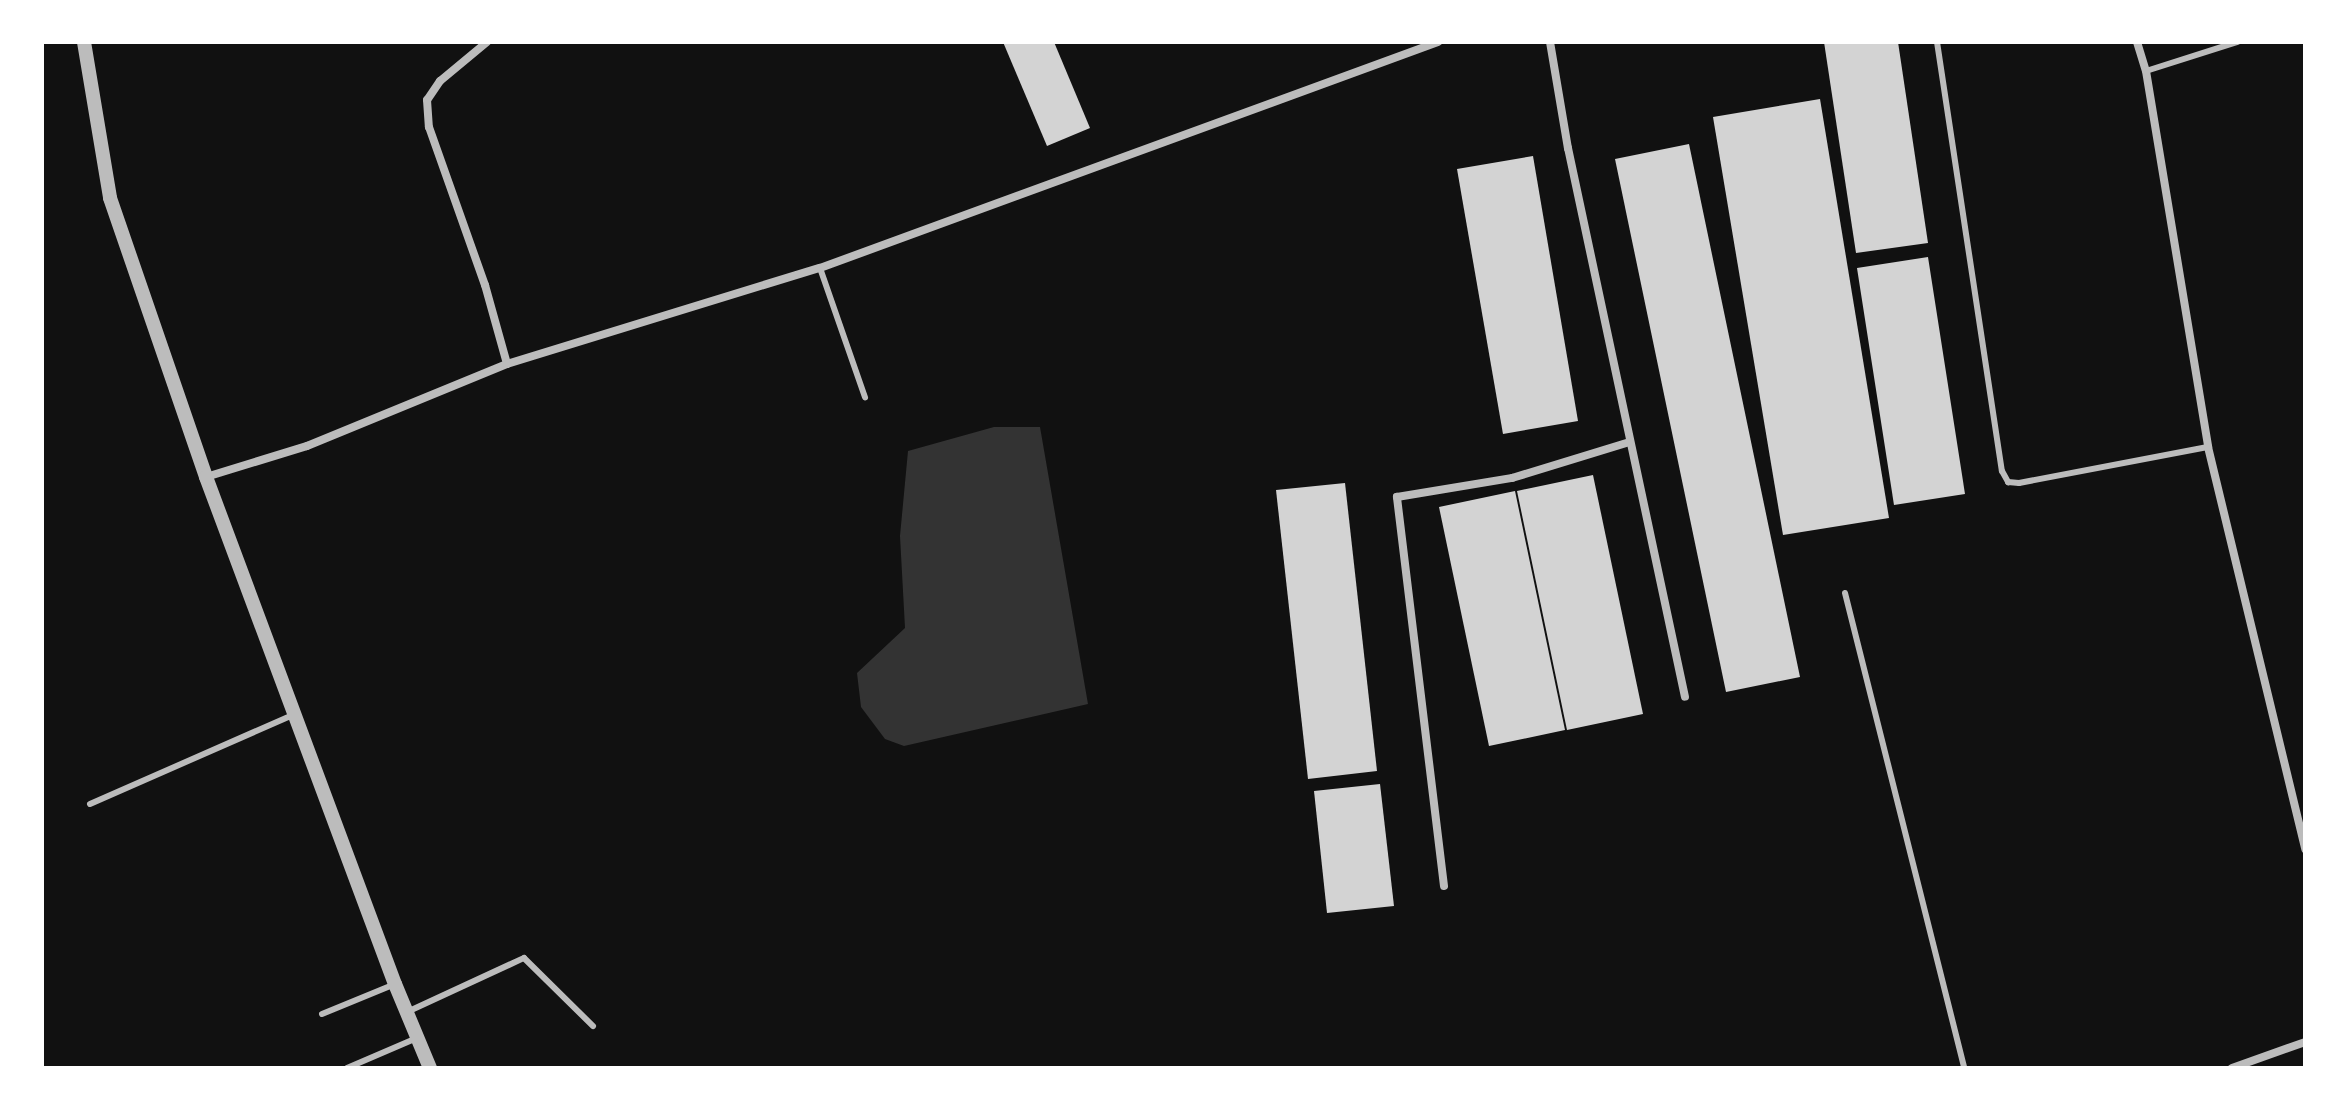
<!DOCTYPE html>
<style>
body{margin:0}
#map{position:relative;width:2347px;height:1110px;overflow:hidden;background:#111;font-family:Merriweather,serif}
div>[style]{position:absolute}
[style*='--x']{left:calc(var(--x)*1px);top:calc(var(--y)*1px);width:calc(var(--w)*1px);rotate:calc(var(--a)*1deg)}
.water>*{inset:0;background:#333}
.building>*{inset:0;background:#d3d3d3}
.service>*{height:6px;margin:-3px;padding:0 3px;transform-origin:3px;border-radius:3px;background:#bcbcbc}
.minor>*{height:8px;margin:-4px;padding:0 4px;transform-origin:4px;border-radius:4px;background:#bcbcbc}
.tertiary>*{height:14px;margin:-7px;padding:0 7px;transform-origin:7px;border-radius:7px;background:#bcbcbc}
span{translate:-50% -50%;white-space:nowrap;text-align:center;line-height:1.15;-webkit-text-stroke:8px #fff;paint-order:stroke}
.frame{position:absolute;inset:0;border:44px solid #fff;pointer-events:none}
</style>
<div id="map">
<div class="water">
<i style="clip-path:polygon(994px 427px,1040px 427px,1088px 704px,904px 746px,885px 739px,861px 707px,857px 673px,905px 628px,900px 536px,908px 451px)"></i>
</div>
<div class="building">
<i style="clip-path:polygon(1003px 42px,1054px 42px,1090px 128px,1047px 146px)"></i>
<i style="clip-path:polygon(1824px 42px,1898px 42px,1928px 243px,1856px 253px)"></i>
<i style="clip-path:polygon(1820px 99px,1889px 518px,1783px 535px,1713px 117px)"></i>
<i style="clip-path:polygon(1689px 144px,1800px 677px,1726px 692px,1615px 159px)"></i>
<i style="clip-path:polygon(1533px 156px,1578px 421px,1503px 434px,1457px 169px)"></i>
<i style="clip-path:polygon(1928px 257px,1965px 494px,1894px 505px,1857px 268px)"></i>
<i style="clip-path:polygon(1593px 475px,1643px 714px,1567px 730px,1517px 491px)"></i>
<i style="clip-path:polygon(1345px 483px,1377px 771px,1308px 779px,1276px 490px)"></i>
<i style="clip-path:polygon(1515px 491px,1565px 730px,1489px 746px,1439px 507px)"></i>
<i style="clip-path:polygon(1380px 784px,1394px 906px,1327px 913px,1314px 791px)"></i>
</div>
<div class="service">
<i style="--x:1937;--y:42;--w:434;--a:81.4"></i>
<i style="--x:2002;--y:471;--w:13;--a:61"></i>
<i style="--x:2008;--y:482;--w:11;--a:5"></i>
<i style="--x:2019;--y:483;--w:192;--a:-10.8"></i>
<i style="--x:2146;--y:71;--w:96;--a:-17.7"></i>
<i style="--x:820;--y:268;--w:137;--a:70.8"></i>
<i style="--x:1845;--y:593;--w:490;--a:75.9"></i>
<i style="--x:90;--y:804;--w:224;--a:-23.7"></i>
<i style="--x:407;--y:1012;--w:129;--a:-24.8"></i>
<i style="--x:524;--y:958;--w:97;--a:44.6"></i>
<i style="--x:322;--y:1014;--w:79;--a:-22.3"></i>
<i style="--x:347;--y:1068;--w:76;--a:-23.2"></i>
</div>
<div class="minor">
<i style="--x:487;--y:42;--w:61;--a:140.3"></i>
<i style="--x:440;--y:81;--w:23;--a:124"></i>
<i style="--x:427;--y:100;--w:27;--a:86"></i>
<i style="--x:429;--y:127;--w:168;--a:70.5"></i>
<i style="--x:485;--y:285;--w:82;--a:74.4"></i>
<i style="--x:1550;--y:42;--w:108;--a:80.4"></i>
<i style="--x:1568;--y:148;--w:561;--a:77.97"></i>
<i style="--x:2137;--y:42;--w:30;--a:73"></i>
<i style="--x:2146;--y:71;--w:381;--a:80.6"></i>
<i style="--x:2208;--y:447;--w:414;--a:76.4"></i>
<i style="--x:206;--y:477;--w:106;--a:-17.1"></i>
<i style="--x:307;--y:446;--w:216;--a:-22.3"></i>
<i style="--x:507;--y:364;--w:327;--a:-17.1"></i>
<i style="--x:820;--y:268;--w:658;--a:-20.09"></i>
<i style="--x:1444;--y:886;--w:392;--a:-96.9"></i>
<i style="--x:1397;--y:497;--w:117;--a:-9.4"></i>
<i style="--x:1512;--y:478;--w:123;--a:-17"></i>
<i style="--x:2232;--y:1068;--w:77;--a:-19.6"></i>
</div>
<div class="tertiary">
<i style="--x:84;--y:42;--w:158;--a:80.5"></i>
<i style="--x:110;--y:198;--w:295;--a:71"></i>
<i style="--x:206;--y:477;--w:541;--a:69.56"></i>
<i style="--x:395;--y:984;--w:91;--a:67.4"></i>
</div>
<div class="frame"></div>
</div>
